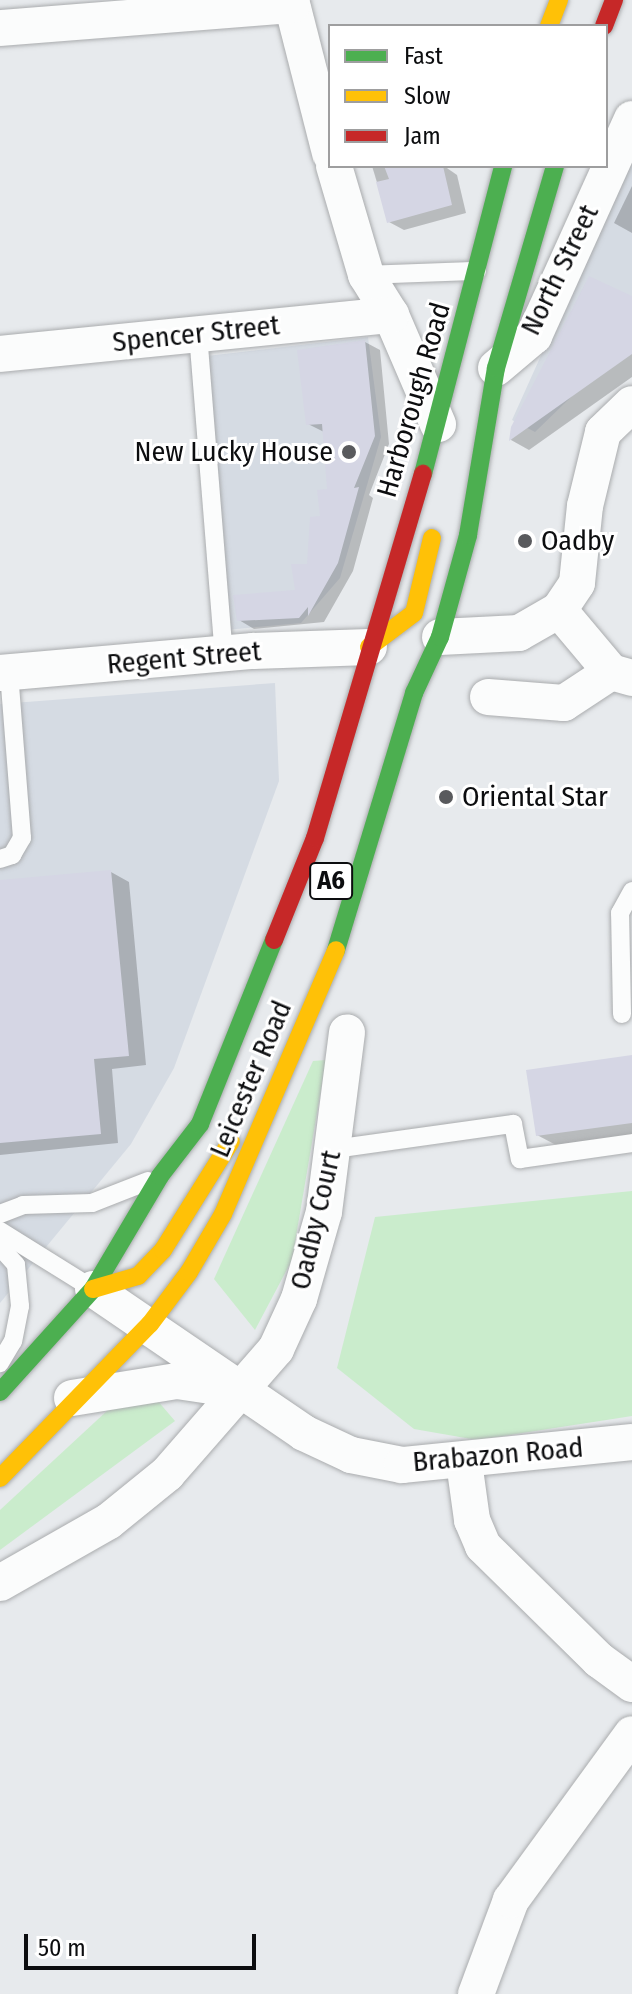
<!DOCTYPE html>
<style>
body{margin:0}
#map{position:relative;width:632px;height:1994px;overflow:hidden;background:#e7eaed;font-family:"Fira Sans Condensed",sans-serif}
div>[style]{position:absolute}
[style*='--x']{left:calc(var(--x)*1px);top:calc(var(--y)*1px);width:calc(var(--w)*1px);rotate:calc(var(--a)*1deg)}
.built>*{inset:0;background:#d5dbe3}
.green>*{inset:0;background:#caeccc}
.shadow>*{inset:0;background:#0003}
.building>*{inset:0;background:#d5d6e4}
.roads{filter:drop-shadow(0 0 2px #aaacae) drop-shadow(0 0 2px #aaacae)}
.lane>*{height:18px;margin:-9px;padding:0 9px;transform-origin:9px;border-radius:9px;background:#fbfcfc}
.street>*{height:36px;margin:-18px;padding:0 18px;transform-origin:18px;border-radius:18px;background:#fbfcfc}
.fast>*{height:18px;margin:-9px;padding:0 9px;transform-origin:9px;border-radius:9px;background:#4caf50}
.slow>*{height:18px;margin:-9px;padding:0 9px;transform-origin:9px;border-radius:9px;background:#ffc107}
.jam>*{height:18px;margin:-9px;padding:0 9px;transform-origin:9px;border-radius:9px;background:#c62828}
.dots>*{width:22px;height:22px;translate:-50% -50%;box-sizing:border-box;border:4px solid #fff;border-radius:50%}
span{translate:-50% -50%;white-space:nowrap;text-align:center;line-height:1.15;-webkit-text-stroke:6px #fff;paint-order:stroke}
.shield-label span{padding:2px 6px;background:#fff;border:2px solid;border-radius:6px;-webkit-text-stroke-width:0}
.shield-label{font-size:26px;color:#0c0d0f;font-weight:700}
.street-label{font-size:28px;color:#0c0d0f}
.poi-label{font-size:28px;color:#0c0d0f}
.right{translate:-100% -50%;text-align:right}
.left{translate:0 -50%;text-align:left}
.legend{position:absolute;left:328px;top:24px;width:280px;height:144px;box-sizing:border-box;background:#fff;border:2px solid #9e9e9f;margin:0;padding:10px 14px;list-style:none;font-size:24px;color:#0c0d0f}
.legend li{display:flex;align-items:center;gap:16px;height:40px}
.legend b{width:40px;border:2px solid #9e9e9f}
.scale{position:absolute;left:24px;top:1934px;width:232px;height:36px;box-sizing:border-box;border:4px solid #0c0d0f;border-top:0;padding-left:10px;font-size:24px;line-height:28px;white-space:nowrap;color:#0c0d0f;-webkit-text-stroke:6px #fff;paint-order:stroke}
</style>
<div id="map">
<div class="built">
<i style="clip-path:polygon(632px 153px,632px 353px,600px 369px,535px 432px,512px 420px)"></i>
<i style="clip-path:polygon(368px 337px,381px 437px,340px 578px,301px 623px,214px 631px,190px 358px)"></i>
<i style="clip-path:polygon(275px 683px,279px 781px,174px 1068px,131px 1144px,0 1303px,0 704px)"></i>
</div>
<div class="green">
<i style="clip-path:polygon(326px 1060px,292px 1260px,255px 1330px,214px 1279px,313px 1061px)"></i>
<i style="clip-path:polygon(632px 1191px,632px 1416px,477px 1440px,414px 1429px,337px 1368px,375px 1217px)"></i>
<i style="clip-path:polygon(157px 1400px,175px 1421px,0 1550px,0 1510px,109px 1409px)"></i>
</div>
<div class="shadow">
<i style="clip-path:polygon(372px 166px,444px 166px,457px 175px,466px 213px,404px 230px,389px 222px)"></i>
<i style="clip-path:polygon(632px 186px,632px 233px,614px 223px)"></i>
<i style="clip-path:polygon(632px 297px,632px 377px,529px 450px,511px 440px,513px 428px)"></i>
<i style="clip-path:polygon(365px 342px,380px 350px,389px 444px,369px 495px,373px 498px,353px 571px,324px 622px,254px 629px,239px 620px,297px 592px,308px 566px,329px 491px,324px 432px,308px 424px)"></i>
<i style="clip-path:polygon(111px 872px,129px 882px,146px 1065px,112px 1069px,118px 1143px,0 1155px,0 882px)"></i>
<i style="clip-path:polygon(632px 1057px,632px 1135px,556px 1145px,537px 1135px)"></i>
</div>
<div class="building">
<i style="clip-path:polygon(384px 166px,443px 166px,452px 205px,387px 223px,376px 182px,389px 179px)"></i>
<i style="clip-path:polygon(589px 276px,632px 296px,632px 354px,509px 441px,511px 427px)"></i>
<i style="clip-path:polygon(365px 340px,375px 436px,354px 488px,359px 487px,338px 563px,308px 616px,308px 607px,299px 618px,237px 621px,233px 595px,295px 590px,291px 564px,307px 564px,310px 517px,320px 516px,317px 490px,327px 489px,322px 424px,306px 425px,297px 350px)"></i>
<i style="clip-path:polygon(111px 870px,129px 1056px,94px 1059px,101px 1134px,0 1143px,0 880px)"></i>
<i style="clip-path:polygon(632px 1055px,632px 1123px,536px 1136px,526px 1070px)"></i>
</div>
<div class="roads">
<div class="lane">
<i style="--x:366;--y:275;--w:111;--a:-2.1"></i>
<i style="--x:198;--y:334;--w:321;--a:85.4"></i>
<i style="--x:0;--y:859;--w:13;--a:-18"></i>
<i style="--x:12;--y:855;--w:20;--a:-60"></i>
<i style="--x:22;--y:838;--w:166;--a:-94.5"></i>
<i style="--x:622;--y:1014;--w:101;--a:-91.1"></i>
<i style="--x:620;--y:913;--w:25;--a:-61"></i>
<i style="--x:334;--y:1149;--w:181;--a:-8"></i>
<i style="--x:513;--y:1124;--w:36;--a:79"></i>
<i style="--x:520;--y:1159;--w:113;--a:-8.1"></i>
<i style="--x:0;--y:1214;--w:25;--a:-21"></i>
<i style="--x:23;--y:1205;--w:69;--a:-1.7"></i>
<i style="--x:92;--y:1203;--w:60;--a:-21.4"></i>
<i style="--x:0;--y:1231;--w:110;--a:31.9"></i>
<i style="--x:0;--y:1247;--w:24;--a:48"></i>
<i style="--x:16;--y:1265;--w:41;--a:84.4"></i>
<i style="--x:20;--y:1306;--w:36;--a:101"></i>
<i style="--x:13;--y:1341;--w:26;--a:121"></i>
</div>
<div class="street">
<i style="--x:291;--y:0;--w:158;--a:75.7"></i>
<i style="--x:0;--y:28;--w:293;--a:-4.5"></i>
<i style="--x:334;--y:166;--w:114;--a:73.6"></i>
<i style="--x:366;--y:275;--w:47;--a:58"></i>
<i style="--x:391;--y:315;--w:119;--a:66.7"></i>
<i style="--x:0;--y:354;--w:393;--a:-5.7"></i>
<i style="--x:496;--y:368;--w:50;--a:-40.1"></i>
<i style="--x:534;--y:336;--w:238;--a:-65.7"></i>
<i style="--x:559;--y:610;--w:81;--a:50"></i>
<i style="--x:611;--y:672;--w:22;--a:16"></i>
<i style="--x:440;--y:637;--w:79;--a:-2.9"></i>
<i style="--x:519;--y:633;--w:46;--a:-29.9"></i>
<i style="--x:559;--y:610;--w:32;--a:-56"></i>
<i style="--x:577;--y:583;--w:77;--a:-84.1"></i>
<i style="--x:585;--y:506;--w:76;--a:-76.3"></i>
<i style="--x:603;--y:432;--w:40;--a:-44"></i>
<i style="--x:0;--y:673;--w:254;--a:-5"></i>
<i style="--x:253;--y:651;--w:116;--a:-2"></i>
<i style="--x:488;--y:697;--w:76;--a:4.5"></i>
<i style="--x:564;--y:703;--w:56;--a:-33.4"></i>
<i style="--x:93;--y:1289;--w:255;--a:34.3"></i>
<i style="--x:304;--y:1433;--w:52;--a:25.1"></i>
<i style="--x:351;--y:1455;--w:52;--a:11.1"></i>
<i style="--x:402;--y:1465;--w:231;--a:-5.7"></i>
<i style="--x:72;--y:1398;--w:106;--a:-9.2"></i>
<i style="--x:177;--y:1381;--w:61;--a:8.5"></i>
<i style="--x:464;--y:1462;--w:59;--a:82.1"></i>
<i style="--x:472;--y:1520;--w:28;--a:67"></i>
<i style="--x:483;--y:1546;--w:163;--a:44.5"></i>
<i style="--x:599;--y:1660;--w:41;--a:36"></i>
<i style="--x:0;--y:1583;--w:125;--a:-29.6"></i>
<i style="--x:109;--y:1521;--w:75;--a:-39"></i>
<i style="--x:167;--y:1474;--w:166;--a:-48.9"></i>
<i style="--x:276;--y:1349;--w:55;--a:-65.3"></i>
<i style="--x:299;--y:1299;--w:91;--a:-74"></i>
<i style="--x:324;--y:1212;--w:181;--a:-82.7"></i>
<i style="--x:476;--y:1994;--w:100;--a:-69.6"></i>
<i style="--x:511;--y:1900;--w:205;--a:-53.9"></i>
</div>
<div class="fast">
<i style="--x:423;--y:474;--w:318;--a:-75.4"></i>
<i style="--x:336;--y:950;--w:269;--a:-73.1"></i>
<i style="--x:414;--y:693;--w:62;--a:-65.1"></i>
<i style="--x:440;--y:637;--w:106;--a:-74.6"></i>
<i style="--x:468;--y:535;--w:169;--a:-80.5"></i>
<i style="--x:496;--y:368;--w:210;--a:-73.7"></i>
<i style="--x:0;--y:1392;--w:139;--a:-47.9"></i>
<i style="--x:93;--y:1289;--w:131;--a:-59.3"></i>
<i style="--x:160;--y:1176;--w:66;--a:-52.4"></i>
<i style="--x:200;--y:1124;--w:198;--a:-68.1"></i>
</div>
<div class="slow">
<i style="--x:549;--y:26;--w:28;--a:-69"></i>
<i style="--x:369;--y:647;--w:56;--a:-37.1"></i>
<i style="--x:414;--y:613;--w:77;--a:-76.5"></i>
<i style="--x:93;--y:1289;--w:47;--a:-16.1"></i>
<i style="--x:138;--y:1276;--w:36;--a:-46"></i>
<i style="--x:163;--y:1250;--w:128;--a:-58"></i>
<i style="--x:0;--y:1478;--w:215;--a:-45.8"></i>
<i style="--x:150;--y:1324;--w:65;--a:-53.1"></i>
<i style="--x:189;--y:1272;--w:67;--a:-59.6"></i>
<i style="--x:223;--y:1214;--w:287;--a:-66.8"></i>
</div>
<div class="jam">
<i style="--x:604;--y:26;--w:28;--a:-69"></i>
<i style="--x:274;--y:940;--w:110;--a:-68.1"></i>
<i style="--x:315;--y:838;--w:380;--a:-73.5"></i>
</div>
</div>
<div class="dots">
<i style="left:349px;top:452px;background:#595a5d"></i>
<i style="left:525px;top:541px;background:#595a5d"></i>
<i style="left:446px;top:797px;background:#595a5d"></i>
</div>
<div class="shield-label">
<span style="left:331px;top:881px">A6</span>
</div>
<div class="street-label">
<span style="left:560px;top:270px;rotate:-64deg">North Street</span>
<span style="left:196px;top:334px;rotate:-6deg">Spencer Street</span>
<span style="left:414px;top:400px;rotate:-74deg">Harborough Road</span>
<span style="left:184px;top:658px;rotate:-5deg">Regent Street</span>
<span style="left:251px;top:1079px;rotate:-67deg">Leicester Road</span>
<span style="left:316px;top:1220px;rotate:-77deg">Oadby Court</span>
<span style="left:498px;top:1455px;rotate:-5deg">Brabazon Road</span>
</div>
<div class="poi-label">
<span class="right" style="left:333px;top:452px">New Lucky House</span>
<span class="left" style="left:541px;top:541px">Oadby</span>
<span class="left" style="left:462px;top:797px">Oriental Star</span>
</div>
<ul class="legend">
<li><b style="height:10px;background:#4caf50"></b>Fast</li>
<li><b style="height:10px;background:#ffc107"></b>Slow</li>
<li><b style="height:10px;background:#c62828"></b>Jam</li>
</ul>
<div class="scale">50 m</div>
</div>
